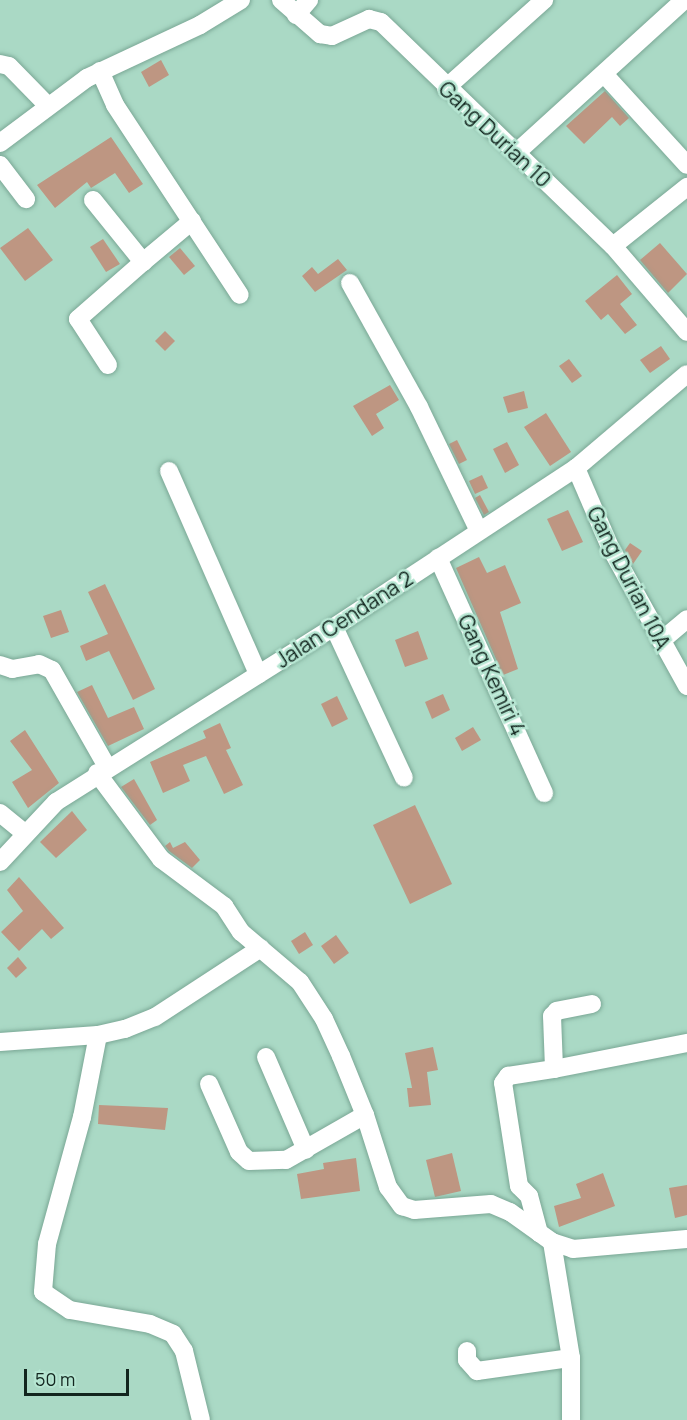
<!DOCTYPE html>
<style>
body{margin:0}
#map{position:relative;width:687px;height:1420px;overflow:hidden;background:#aad9c5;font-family:Manrope,sans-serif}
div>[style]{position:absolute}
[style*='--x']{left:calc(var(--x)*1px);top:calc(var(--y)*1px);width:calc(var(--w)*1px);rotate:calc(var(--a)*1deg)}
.building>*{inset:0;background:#be9682}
.roads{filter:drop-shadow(0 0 2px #7aa795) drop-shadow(0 0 2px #7aa795)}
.minor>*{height:18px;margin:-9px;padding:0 9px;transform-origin:9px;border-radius:9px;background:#fff}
span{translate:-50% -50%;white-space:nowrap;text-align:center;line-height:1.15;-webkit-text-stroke:5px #b6e6d2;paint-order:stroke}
.street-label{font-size:21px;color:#12251e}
.scale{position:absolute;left:24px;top:1369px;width:105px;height:27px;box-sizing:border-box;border:3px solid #12251e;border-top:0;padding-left:8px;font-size:18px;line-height:21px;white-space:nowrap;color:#12251e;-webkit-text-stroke:4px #b6e6d2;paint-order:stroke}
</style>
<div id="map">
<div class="building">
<i style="clip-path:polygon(161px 60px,169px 75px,149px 87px,141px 72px)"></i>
<i style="clip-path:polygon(605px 91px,629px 118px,620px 126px,612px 117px,584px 144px,566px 126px)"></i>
<i style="clip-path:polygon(111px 137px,143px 184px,129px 193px,115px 173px,91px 188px,87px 182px,55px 208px,37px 185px)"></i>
<i style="clip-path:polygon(28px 228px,53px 260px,25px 281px,0 248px)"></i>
<i style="clip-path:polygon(103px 239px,120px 264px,106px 272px,90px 247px)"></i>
<i style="clip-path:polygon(660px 243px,687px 274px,668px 293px,640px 260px)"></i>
<i style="clip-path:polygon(180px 248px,195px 266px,184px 275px,169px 257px)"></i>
<i style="clip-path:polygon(338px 259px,347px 270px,315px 292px,302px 276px,312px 267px,318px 274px)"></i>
<i style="clip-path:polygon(617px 275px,632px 294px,620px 304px,637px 325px,625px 334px,608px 314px,601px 320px,585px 301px)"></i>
<i style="clip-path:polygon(165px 331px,175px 341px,165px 351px,155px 341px)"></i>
<i style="clip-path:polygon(661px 346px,670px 359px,650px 373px,640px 360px)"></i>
<i style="clip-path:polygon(569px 359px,582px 376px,572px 383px,559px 366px)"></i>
<i style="clip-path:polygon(390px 385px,399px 400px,376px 414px,384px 428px,372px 436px,353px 406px)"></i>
<i style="clip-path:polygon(524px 391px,528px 408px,508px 413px,503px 397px)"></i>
<i style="clip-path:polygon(546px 413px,571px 452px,550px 466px,524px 427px)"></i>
<i style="clip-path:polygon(457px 440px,467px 460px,459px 464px,449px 444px)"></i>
<i style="clip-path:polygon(507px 442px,519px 465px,505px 473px,493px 449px)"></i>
<i style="clip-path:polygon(482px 475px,488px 488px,475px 494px,469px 481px)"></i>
<i style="clip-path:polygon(480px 495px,489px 512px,484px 515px,475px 498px)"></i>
<i style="clip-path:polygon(568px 510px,583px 542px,562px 551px,547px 519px)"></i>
<i style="clip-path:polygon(630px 543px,642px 551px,633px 564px,625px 550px)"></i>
<i style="clip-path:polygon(479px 557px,487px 573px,505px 565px,521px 603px,500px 612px,518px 669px,503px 675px,456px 568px)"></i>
<i style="clip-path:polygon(105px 584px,155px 689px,133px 700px,109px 651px,86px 661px,80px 646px,108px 634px,88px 592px)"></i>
<i style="clip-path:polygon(61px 610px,69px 632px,51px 638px,43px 616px)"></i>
<i style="clip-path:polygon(418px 631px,428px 659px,405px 667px,395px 640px)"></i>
<i style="clip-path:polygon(92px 685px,108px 718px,134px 707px,144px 729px,108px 746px,77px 692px)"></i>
<i style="clip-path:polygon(443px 694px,450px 710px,432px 719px,425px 702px)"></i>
<i style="clip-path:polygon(337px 696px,348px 719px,332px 727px,321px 704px)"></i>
<i style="clip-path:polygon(220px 723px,231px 748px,226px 750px,243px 785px,224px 794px,206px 756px,183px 765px,190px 781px,163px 793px,150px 762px,206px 738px,203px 731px)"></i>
<i style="clip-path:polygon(473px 727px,481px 740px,462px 751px,455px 738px)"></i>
<i style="clip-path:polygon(25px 730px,59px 783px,28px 808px,12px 782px,32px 770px,10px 741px)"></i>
<i style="clip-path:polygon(134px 779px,157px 820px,150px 825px,121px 787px)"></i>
<i style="clip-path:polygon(415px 805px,452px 884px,410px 904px,373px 825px)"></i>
<i style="clip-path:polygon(72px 811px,87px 830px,56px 858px,40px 842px)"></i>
<i style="clip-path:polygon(170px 842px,173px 848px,185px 842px,200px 860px,192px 868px,169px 851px,165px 846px)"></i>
<i style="clip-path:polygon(19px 877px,64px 928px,51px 939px,42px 929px,19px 951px,1px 932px,23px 911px,7px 890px)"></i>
<i style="clip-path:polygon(305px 932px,313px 945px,299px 954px,291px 941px)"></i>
<i style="clip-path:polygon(336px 935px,349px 953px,334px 964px,321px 946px)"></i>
<i style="clip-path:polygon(18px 957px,27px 968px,16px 978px,7px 968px)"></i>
<i style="clip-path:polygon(433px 1047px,438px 1070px,427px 1072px,431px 1105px,409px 1107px,407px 1088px,412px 1088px,405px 1053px)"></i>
<i style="clip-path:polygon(99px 1105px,168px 1108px,165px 1130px,98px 1124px)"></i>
<i style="clip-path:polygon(452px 1153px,461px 1191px,435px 1197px,426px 1160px)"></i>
<i style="clip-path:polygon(356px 1158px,360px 1191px,301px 1199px,297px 1174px,324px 1169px,323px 1163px)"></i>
<i style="clip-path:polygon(603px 1173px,615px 1206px,559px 1227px,554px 1206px,581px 1198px,576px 1184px)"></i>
<i style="clip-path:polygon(687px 1185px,687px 1215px,675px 1218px,669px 1188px)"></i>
</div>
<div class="roads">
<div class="minor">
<i style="--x:281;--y:0;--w:52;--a:41.1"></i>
<i style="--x:320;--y:34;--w:12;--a:9"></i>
<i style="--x:332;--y:36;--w:41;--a:-24.7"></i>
<i style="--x:369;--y:19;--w:12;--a:14"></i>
<i style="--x:381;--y:22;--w:322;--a:44"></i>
<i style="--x:613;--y:246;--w:113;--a:49.3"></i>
<i style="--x:296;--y:15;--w:20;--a:-49"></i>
<i style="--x:0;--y:64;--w:9;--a:13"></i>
<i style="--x:9;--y:66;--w:56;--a:45.7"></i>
<i style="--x:100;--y:71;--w:37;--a:66"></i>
<i style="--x:115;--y:105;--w:227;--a:56.7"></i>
<i style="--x:604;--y:74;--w:123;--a:47.6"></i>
<i style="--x:446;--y:88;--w:132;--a:-41.9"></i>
<i style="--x:0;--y:143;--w:109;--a:-36.8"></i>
<i style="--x:87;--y:78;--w:125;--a:-25.1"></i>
<i style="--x:200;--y:25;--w:48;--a:-31.4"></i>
<i style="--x:516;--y:153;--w:227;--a:-42.3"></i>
<i style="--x:0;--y:165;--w:43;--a:52.6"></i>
<i style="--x:93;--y:200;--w:80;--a:51.1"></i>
<i style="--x:143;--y:262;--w:64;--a:-39.9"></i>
<i style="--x:613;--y:246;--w:95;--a:-38.6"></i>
<i style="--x:350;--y:283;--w:142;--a:60.9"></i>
<i style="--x:419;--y:407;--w:136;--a:64.2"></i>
<i style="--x:108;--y:365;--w:55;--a:-123.1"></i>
<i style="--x:78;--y:319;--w:86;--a:-41.2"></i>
<i style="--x:576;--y:468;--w:86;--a:66.7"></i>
<i style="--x:610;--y:547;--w:159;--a:61"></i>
<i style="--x:169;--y:471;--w:222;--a:66.3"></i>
<i style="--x:438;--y:558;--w:258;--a:65.7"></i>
<i style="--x:334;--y:627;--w:166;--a:65.1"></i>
<i style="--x:661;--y:641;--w:34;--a:-40"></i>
<i style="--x:0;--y:665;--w:13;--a:18"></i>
<i style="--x:12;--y:669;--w:27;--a:-10"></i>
<i style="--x:39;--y:664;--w:14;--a:25"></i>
<i style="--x:52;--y:670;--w:112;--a:60.4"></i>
<i style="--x:97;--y:773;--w:107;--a:53.3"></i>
<i style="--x:161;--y:859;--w:79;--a:36.7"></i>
<i style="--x:224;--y:906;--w:31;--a:57"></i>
<i style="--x:241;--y:932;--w:77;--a:40.3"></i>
<i style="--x:300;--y:982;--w:44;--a:57"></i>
<i style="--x:324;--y:1019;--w:41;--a:65.3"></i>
<i style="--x:341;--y:1056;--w:64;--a:67.9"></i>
<i style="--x:365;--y:1115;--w:76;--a:72.3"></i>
<i style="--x:388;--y:1187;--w:24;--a:54"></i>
<i style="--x:402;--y:1206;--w:13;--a:18"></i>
<i style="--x:414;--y:1210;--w:77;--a:-4.5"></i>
<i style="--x:491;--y:1204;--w:21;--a:23"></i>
<i style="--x:510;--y:1212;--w:52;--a:35.5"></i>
<i style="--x:552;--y:1242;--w:22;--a:18"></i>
<i style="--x:573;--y:1249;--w:114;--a:-5"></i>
<i style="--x:0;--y:813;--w:32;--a:39"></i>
<i style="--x:0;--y:862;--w:82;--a:-47"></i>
<i style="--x:56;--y:802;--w:328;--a:-32.2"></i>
<i style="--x:334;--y:627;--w:290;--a:-33.3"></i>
<i style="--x:576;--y:468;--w:145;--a:-40.3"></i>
<i style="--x:592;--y:1004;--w:36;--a:169"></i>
<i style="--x:557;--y:1011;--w:7;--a:135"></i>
<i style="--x:552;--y:1016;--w:53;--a:87.8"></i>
<i style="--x:554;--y:1069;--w:136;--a:-11.1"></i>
<i style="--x:98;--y:1035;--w:84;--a:101"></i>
<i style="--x:82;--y:1117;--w:132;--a:105.4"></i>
<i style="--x:47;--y:1244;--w:48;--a:94.8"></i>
<i style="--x:43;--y:1292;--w:32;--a:34"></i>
<i style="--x:70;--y:1310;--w:81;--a:9.9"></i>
<i style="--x:150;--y:1324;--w:25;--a:23"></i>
<i style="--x:173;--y:1334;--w:20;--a:57"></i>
<i style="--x:184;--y:1351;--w:71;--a:76.2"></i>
<i style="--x:0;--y:1042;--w:98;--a:-4.1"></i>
<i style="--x:98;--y:1035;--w:28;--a:-13"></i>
<i style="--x:125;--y:1029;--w:32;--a:-22"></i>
<i style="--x:155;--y:1017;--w:126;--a:-33.1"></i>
<i style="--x:266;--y:1057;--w:101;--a:66.7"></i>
<i style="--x:209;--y:1084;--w:74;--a:66.2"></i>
<i style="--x:239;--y:1152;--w:13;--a:42"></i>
<i style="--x:249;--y:1161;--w:37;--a:-2"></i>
<i style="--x:286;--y:1160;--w:91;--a:-29.7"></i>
<i style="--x:539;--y:1233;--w:38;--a:-105"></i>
<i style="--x:529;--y:1196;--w:14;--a:-135"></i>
<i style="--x:519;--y:1186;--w:104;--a:-98.8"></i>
<i style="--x:503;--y:1083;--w:9;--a:-54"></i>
<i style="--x:508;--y:1076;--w:47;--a:-8.7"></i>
<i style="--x:552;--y:1242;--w:118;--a:80.7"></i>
<i style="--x:571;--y:1358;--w:62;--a:90"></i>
<i style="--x:467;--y:1351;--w:9;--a:90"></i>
<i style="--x:467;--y:1360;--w:15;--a:48"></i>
<i style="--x:477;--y:1371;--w:95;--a:-7.9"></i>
</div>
</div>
<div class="street-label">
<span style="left:495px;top:134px;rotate:43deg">Gang Durian 10</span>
<span style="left:629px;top:578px;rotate:63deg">Gang Durian 10A</span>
<span style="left:344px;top:619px;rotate:-33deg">Jalan Cendana 2</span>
<span style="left:492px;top:675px;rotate:65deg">Gang Kemiri 4</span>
</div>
<div class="scale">50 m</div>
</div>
